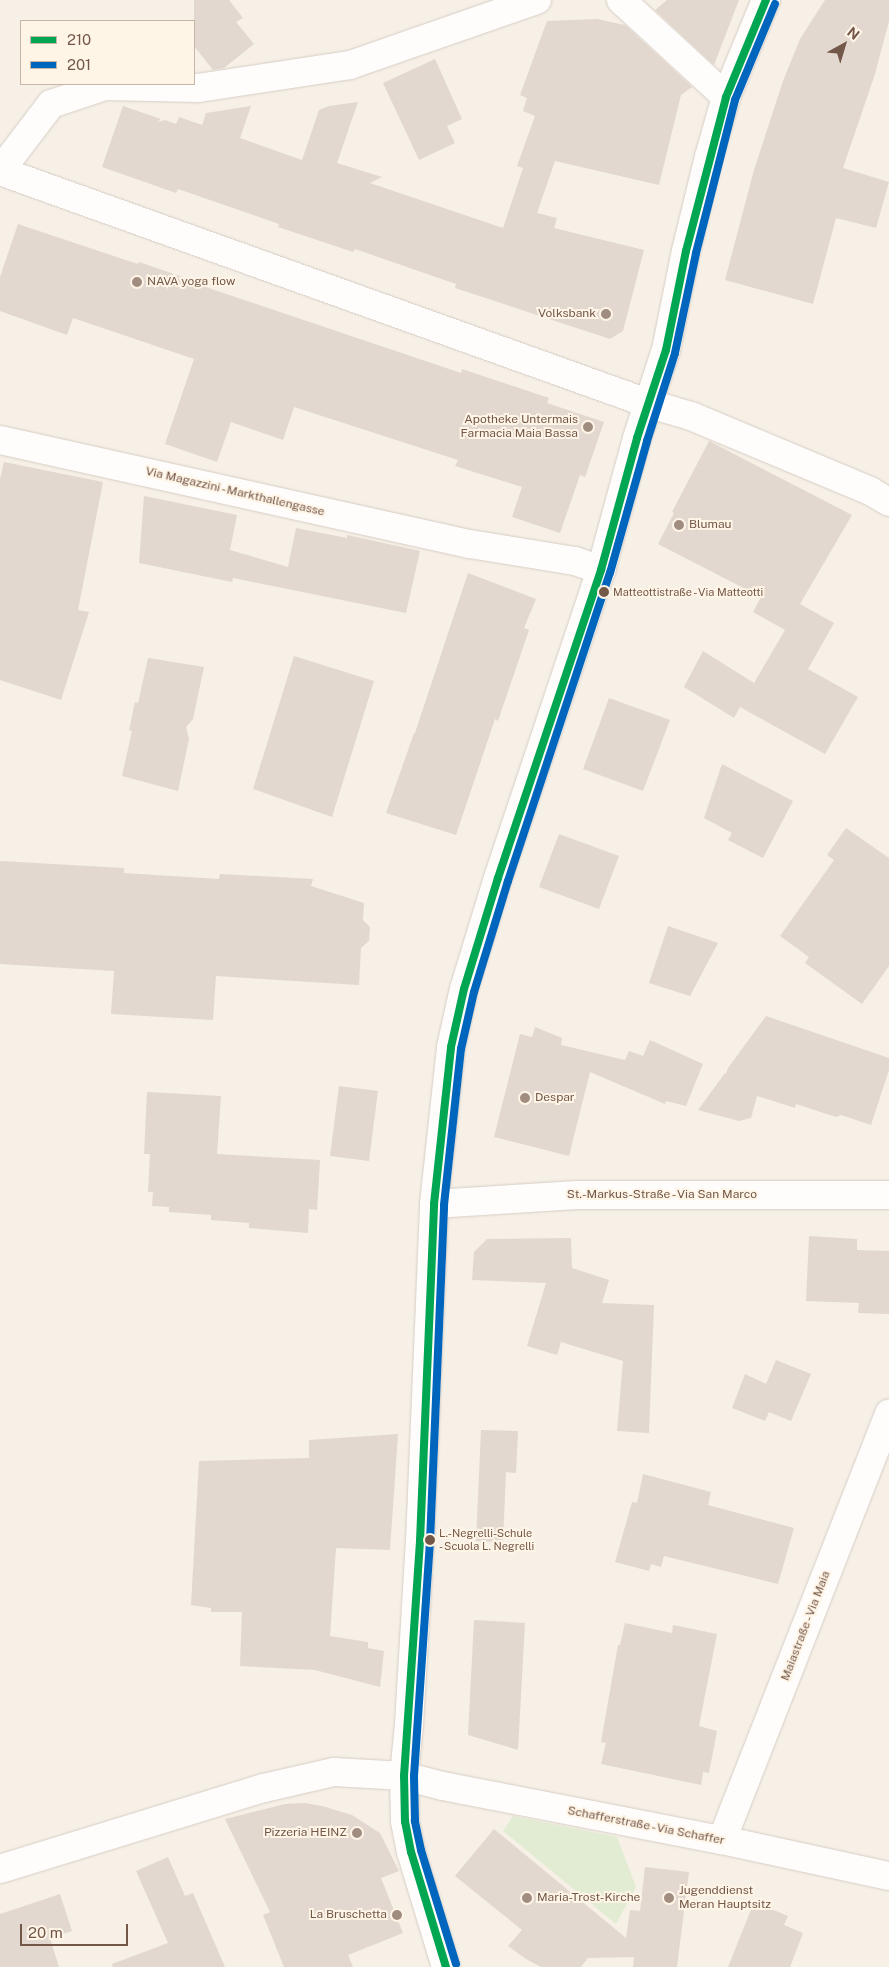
<!DOCTYPE html>
<meta charset="utf-8">
<style>
body{margin:0}
#map{position:relative;width:889px;height:1967px;overflow:hidden;background:#f6f0e7;font-family:"Public Sans",sans-serif}
div>[style]{position:absolute}
[style*='--x']{left:calc(var(--x)*1px);top:calc(var(--y)*1px);width:calc(var(--w)*1px);rotate:calc(var(--a)*1deg)}
.green>*{inset:0;background:#e2ecd2}
.building>*{inset:0;background:#e2d8cf}
.roads{filter:drop-shadow(0 0 1px #d7cdc5) drop-shadow(0 0 1px #d7cdc5)}
.minor>*{height:28px;margin:-14px;padding:0 14px;transform-origin:14px;border-radius:14px;background:#fefdfb}
.tertiary>*{height:28px;margin:-14px;padding:0 14px;transform-origin:14px;border-radius:14px;background:#fefdfb}
.bus-1>*{height:8px;margin:-4px;padding:0 4px;transform-origin:4px;border-radius:4px;background:#00a651}
.bus-2>*{height:8px;margin:-4px;padding:0 4px;transform-origin:4px;border-radius:4px;background:#0065bd}
.dots>*{width:14px;height:14px;translate:-50% -50%;box-sizing:border-box;border:2px solid #fff5e7;border-radius:50%}
span{translate:-50% -50%;white-space:nowrap;text-align:center;line-height:1.15;-webkit-text-stroke:4px #fff5e7;paint-order:stroke}
.bus-label{font-size:11px;color:#735748}
.left{translate:0 -50%;text-align:left}
.poi-label{font-size:12px;color:#735748}
.right{translate:-100% -50%;text-align:right}
.street-label{font-size:12px;color:#735748}
.legend{position:absolute;left:20px;top:20px;width:175px;height:65px;box-sizing:border-box;background:#fff5e7;border:1px solid #c7b6a7;margin:0;padding:6px 9px;list-style:none;font-size:15px;color:#735748}
.legend li{display:flex;align-items:center;gap:10px;height:25px}
.legend b{width:25px;border:1px solid #c7b6a7}
.north{position:absolute;left:819px;top:20px;width:50px;height:50px;-webkit-text-stroke:4px #fff5e7;paint-order:stroke;rotate:39deg;font-size:14px;font-weight:700;line-height:20px;text-align:center;color:#735748}
.north::after{content:'';display:block;margin:auto;width:18px;height:22px;background:#735748;clip-path:polygon(50% 0,100% 100%,50% 72%,0 100%)}
.scale{position:absolute;left:20px;top:1924px;width:108px;height:22px;box-sizing:border-box;border:2px solid #735748;border-top:0;padding-left:6px;font-size:15px;line-height:18px;white-space:nowrap;color:#735748;-webkit-text-stroke:4px #fff5e7;paint-order:stroke}
</style>
<div id="map">
<div class="green">
<i style="clip-path:polygon(513px 1816px,617px 1837px,636px 1887px,616px 1924px,503px 1831px)"></i>
</div>
<div class="building">
<i style="clip-path:polygon(194px 0,229px 0,243px 18px,236px 22px,254px 44px,224px 68px,213px 70px,194px 46px)"></i>
<i style="clip-path:polygon(667px 0,739px 0,714px 65px,655px 10px)"></i>
<i style="clip-path:polygon(825px 0,889px 0,889px 21px,875px 74px,843px 168px,889px 182px,876px 228px,836px 218px,813px 304px,725px 280px,754px 170px,783px 81px,800px 39px)"></i>
<i style="clip-path:polygon(597px 19px,625px 25px,692px 87px,681px 95px,659px 185px,555px 161px,537px 213px,557px 218px,554px 228px,644px 250px,623px 331px,610px 339px,455px 288px,456px 284px,355px 249px,353px 252px,278px 227px,279px 224px,178px 189px,176px 193px,102px 167px,123px 106px,161px 119px,157px 122px,165px 120px,176px 124px,179px 117px,202px 125px,206px 113px,251px 106px,240px 138px,302px 160px,319px 110px,329px 106px,358px 102px,337px 163px,382px 177px,370px 183px,503px 228px,523px 168px,517px 166px,535px 116px,523px 111px,527px 98px,520px 95px,547px 21px)"></i>
<i style="clip-path:polygon(435px 59px,462px 119px,447px 126px,455px 143px,419px 160px,383px 83px)"></i>
<i style="clip-path:polygon(18px 224px,138px 264px,139px 262px,183px 277px,182px 279px,461px 373px,462px 369px,549px 398px,547px 403px,604px 422px,585px 477px,580px 475px,560px 533px,512px 517px,522px 487px,455px 466px,458px 460px,294px 407px,283px 440px,231px 422px,217px 462px,165px 444px,194px 359px,73px 318px,67px 335px,0 311px,0 277px)"></i>
<i style="clip-path:polygon(709px 441px,852px 515px,800px 604px,834px 623px,808px 669px,858px 697px,825px 754px,740px 707px,734px 718px,684px 687px,703px 651px,754px 683px,785px 630px,753px 612px,761px 597px,658px 544px,674px 513px,672px 512px)"></i>
<i style="clip-path:polygon(4px 462px,103px 482px,78px 610px,89px 612px,61px 700px,0 680px,0 479px)"></i>
<i style="clip-path:polygon(144px 496px,237px 515px,230px 550px,288px 567px,296px 528px,347px 538px,347px 535px,420px 551px,406px 613px,233px 578px,232px 582px,139px 563px)"></i>
<i style="clip-path:polygon(468px 573px,536px 599px,524px 628px,529px 630px,498px 721px,495px 719px,456px 835px,386px 813px,414px 733px,415px 733px)"></i>
<i style="clip-path:polygon(294px 656px,374px 681px,332px 817px,253px 789px)"></i>
<i style="clip-path:polygon(148px 658px,204px 667px,193px 719px,186px 727px,189px 739px,178px 791px,122px 776px,132px 731px,129px 730px,135px 702px,138px 703px)"></i>
<i style="clip-path:polygon(609px 698px,670px 720px,643px 791px,583px 769px)"></i>
<i style="clip-path:polygon(722px 764px,793px 801px,763px 858px,728px 840px,732px 833px,704px 818px)"></i>
<i style="clip-path:polygon(846px 828px,889px 858px,889px 966px,862px 1004px,805px 963px,809px 957px,780px 936px,834px 860px,827px 855px)"></i>
<i style="clip-path:polygon(559px 834px,619px 856px,599px 909px,539px 887px)"></i>
<i style="clip-path:polygon(0 861px,124px 868px,124px 873px,219px 879px,220px 874px,313px 879px,311px 886px,364px 903px,363px 920px,370px 927px,369px 941px,361px 948px,359px 985px,216px 976px,213px 1020px,111px 1014px,114px 971px,0 964px)"></i>
<i style="clip-path:polygon(668px 926px,718px 943px,690px 996px,649px 983px)"></i>
<i style="clip-path:polygon(766px 1016px,889px 1058px,889px 1070px,871px 1125px,841px 1115px,836px 1117px,796px 1104px,795px 1108px,757px 1096px,751px 1118px,739px 1121px,698px 1110px,725px 1073px,726px 1074px,728px 1068px)"></i>
<i style="clip-path:polygon(535px 1027px,562px 1038px,561px 1045px,625px 1060px,629px 1051px,643px 1056px,650px 1040px,703px 1064px,686px 1106px,666px 1101px,665px 1104px,590px 1072px,569px 1156px,494px 1137px,520px 1034px,532px 1037px)"></i>
<i style="clip-path:polygon(339px 1086px,378px 1091px,369px 1161px,330px 1156px)"></i>
<i style="clip-path:polygon(147px 1092px,221px 1096px,217px 1154px,320px 1160px,317px 1210px,309px 1209px,308px 1233px,249px 1228px,249px 1223px,211px 1220px,211px 1215px,169px 1212px,169px 1207px,152px 1206px,153px 1192px,148px 1192px,150px 1154px,144px 1154px)"></i>
<i style="clip-path:polygon(809px 1236px,857px 1239px,857px 1250px,889px 1251px,889px 1314px,858px 1313px,859px 1303px,806px 1301px)"></i>
<i style="clip-path:polygon(571px 1238px,572px 1268px,609px 1280px,602px 1303px,654px 1305px,649px 1433px,617px 1431px,623px 1361px,561px 1342px,557px 1355px,527px 1346px,546px 1283px,472px 1280px,474px 1252px,487px 1239px)"></i>
<i style="clip-path:polygon(776px 1360px,811px 1374px,791px 1421px,769px 1412px,765px 1421px,732px 1408px,745px 1374px,766px 1384px)"></i>
<i style="clip-path:polygon(481px 1430px,518px 1431px,516px 1473px,506px 1472px,503px 1542px,476px 1541px)"></i>
<i style="clip-path:polygon(398px 1434px,390px 1550px,336px 1548px,330px 1636px,368px 1642px,368px 1648px,384px 1651px,380px 1687px,315px 1670px,240px 1666px,242px 1612px,211px 1612px,211px 1608px,191px 1605px,199px 1461px,309px 1458px,309px 1440px)"></i>
<i style="clip-path:polygon(643px 1474px,711px 1492px,708px 1505px,794px 1528px,778px 1584px,664px 1556px,661px 1567px,651px 1564px,649px 1571px,615px 1562px,632px 1502px,637px 1503px)"></i>
<i style="clip-path:polygon(474px 1620px,525px 1623px,518px 1750px,468px 1735px)"></i>
<i style="clip-path:polygon(625px 1623px,672px 1633px,673px 1625px,717px 1634px,699px 1726px,717px 1731px,709px 1773px,703px 1772px,701px 1785px,601px 1764px,606px 1743px,601px 1742px,618px 1645px,620px 1645px)"></i>
<i style="clip-path:polygon(305px 1803px,322px 1806px,352px 1815px,380px 1833px,399px 1871px,381px 1878px,403px 1933px,348px 1955px,353px 1967px,284px 1967px,263px 1915px,270px 1912px,225px 1819px,285px 1804px)"></i>
<i style="clip-path:polygon(494px 1829px,626px 1938px,630px 1910px,640px 1911px,645px 1867px,689px 1872px,677px 1967px,633px 1967px,634px 1957px,588px 1958px,581px 1967px,541px 1967px,526px 1959px,508px 1946px,522px 1930px,455px 1876px)"></i>
<i style="clip-path:polygon(168px 1857px,185px 1896px,193px 1893px,225px 1967px,113px 1967px,112px 1964px,168px 1943px,136px 1871px)"></i>
<i style="clip-path:polygon(60px 1894px,72px 1931px,50px 1938px,59px 1967px,0 1967px,0 1914px)"></i>
<i style="clip-path:polygon(754px 1902px,788px 1916px,784px 1925px,803px 1933px,790px 1967px,728px 1967px)"></i>
</div>
<div class="roads">
<div class="minor">
<i style="--x:621;--y:0;--w:143;--a:42.7"></i>
<i style="--x:0;--y:171;--w:690;--a:19.72"></i>
<i style="--x:650;--y:404;--w:43;--a:16.3"></i>
<i style="--x:691;--y:416;--w:194;--a:22.7"></i>
<i style="--x:870;--y:491;--w:22;--a:30"></i>
<i style="--x:0;--y:171;--w:84;--a:-52.7"></i>
<i style="--x:51;--y:104;--w:57;--a:-18.4"></i>
<i style="--x:105;--y:86;--w:93;--a:1.2"></i>
<i style="--x:198;--y:88;--w:154;--a:-8.6"></i>
<i style="--x:350;--y:65;--w:198;--a:-19.2"></i>
<i style="--x:0;--y:440;--w:481;--a:12.5"></i>
<i style="--x:470;--y:544;--w:106;--a:9.2"></i>
<i style="--x:575;--y:561;--w:28;--a:19"></i>
<i style="--x:434;--y:1204;--w:143;--a:-3.6"></i>
<i style="--x:577;--y:1195;--w:312;--a:0"></i>
<i style="--x:722;--y:1840;--w:458;--a:-68.6"></i>
<i style="--x:0;--y:1869;--w:276;--a:-17.1"></i>
<i style="--x:264;--y:1788;--w:72;--a:-12.9"></i>
<i style="--x:334;--y:1772;--w:70;--a:3.3"></i>
<i style="--x:404;--y:1776;--w:40;--a:14.4"></i>
<i style="--x:443;--y:1786;--w:284;--a:11"></i>
<i style="--x:722;--y:1840;--w:171;--a:12.2"></i>
</div>
<div class="tertiary">
<i style="--x:446;--y:1967;--w:120;--a:-106.9"></i>
<i style="--x:411;--y:1852;--w:31;--a:-101"></i>
<i style="--x:405;--y:1822;--w:46;--a:-91.2"></i>
<i style="--x:404;--y:1776;--w:52;--a:-84.5"></i>
<i style="--x:409;--y:1724;--w:183;--a:-86.6"></i>
<i style="--x:420;--y:1541;--w:337;--a:-87.6"></i>
<i style="--x:434;--y:1204;--w:158;--a:-83.8"></i>
<i style="--x:451;--y:1047;--w:59;--a:-77.4"></i>
<i style="--x:464;--y:989;--w:116;--a:-73"></i>
<i style="--x:498;--y:878;--w:325;--a:-71.5"></i>
<i style="--x:601;--y:570;--w:137;--a:-74.7"></i>
<i style="--x:637;--y:438;--w:93;--a:-71.8"></i>
<i style="--x:666;--y:350;--w:101;--a:-78.6"></i>
<i style="--x:686;--y:251;--w:97;--a:-76.3"></i>
<i style="--x:709;--y:157;--w:62;--a:-74.2"></i>
<i style="--x:726;--y:97;--w:105;--a:-67.6"></i>
</div>
</div>
<div class="bus-1">
<i style="--x:446;--y:1967;--w:120;--a:-106.9"></i>
<i style="--x:411;--y:1852;--w:31;--a:-101"></i>
<i style="--x:405;--y:1822;--w:46;--a:-91.2"></i>
<i style="--x:404;--y:1776;--w:236;--a:-86.1"></i>
<i style="--x:420;--y:1541;--w:337;--a:-87.6"></i>
<i style="--x:434;--y:1204;--w:158;--a:-83.8"></i>
<i style="--x:451;--y:1047;--w:59;--a:-77.4"></i>
<i style="--x:464;--y:989;--w:116;--a:-73"></i>
<i style="--x:498;--y:878;--w:325;--a:-71.5"></i>
<i style="--x:601;--y:570;--w:137;--a:-74.7"></i>
<i style="--x:637;--y:438;--w:93;--a:-71.8"></i>
<i style="--x:666;--y:350;--w:101;--a:-78.6"></i>
<i style="--x:686;--y:251;--w:159;--a:-75.4"></i>
<i style="--x:726;--y:97;--w:105;--a:-67.6"></i>
</div>
<div class="bus-2">
<i style="--x:456;--y:1964;--w:119;--a:-107.1"></i>
<i style="--x:421;--y:1850;--w:30;--a:-102"></i>
<i style="--x:415;--y:1821;--w:45;--a:-91.3"></i>
<i style="--x:414;--y:1776;--w:235;--a:-86.1"></i>
<i style="--x:430;--y:1542;--w:337;--a:-87.6"></i>
<i style="--x:444;--y:1205;--w:157;--a:-83.8"></i>
<i style="--x:461;--y:1049;--w:58;--a:-77.2"></i>
<i style="--x:474;--y:992;--w:116;--a:-73"></i>
<i style="--x:508;--y:881;--w:324;--a:-71.7"></i>
<i style="--x:610;--y:573;--w:137;--a:-74.3"></i>
<i style="--x:647;--y:441;--w:92;--a:-72.3"></i>
<i style="--x:675;--y:353;--w:102;--a:-78.1"></i>
<i style="--x:696;--y:253;--w:158;--a:-75.7"></i>
<i style="--x:735;--y:100;--w:104;--a:-67.4"></i>
</div>
<div class="dots">
<i style="left:137px;top:282px;background:#a18d80"></i>
<i style="left:606px;top:314px;background:#a18d80"></i>
<i style="left:588px;top:427px;background:#a18d80"></i>
<i style="left:679px;top:525px;background:#a18d80"></i>
<i style="left:604px;top:592px;background:#735748"></i>
<i style="left:525px;top:1098px;background:#a18d80"></i>
<i style="left:430px;top:1540px;background:#735748"></i>
<i style="left:357px;top:1833px;background:#a18d80"></i>
<i style="left:527px;top:1898px;background:#a18d80"></i>
<i style="left:669px;top:1898px;background:#a18d80"></i>
<i style="left:397px;top:1915px;background:#a18d80"></i>
</div>
<div class="bus-label">
<span class="left" style="left:613px;top:592px">Matteottistraße - Via Matteotti</span>
<span class="left" style="left:439px;top:1540px">L.-Negrelli-Schule<br>- Scuola L. Negrelli</span>
</div>
<div class="poi-label">
<span class="left" style="left:147px;top:282px">NAVA yoga flow</span>
<span class="right" style="left:596px;top:314px">Volksbank</span>
<span class="right" style="left:578px;top:427px">Apotheke Untermais<br>Farmacia Maia Bassa</span>
<span class="left" style="left:689px;top:525px">Blumau</span>
<span class="left" style="left:535px;top:1098px">Despar</span>
<span class="right" style="left:347px;top:1833px">Pizzeria HEINZ</span>
<span class="left" style="left:679px;top:1898px">Jugenddienst<br>Meran Hauptsitz</span>
<span class="left" style="left:537px;top:1898px">Maria-Trost-Kirche</span>
<span class="right" style="left:387px;top:1915px">La Bruschetta</span>
</div>
<div class="street-label">
<span style="left:235px;top:492px;rotate:13deg">Via Magazzini - Markthallengasse</span>
<span style="left:662px;top:1195px">St.-Markus-Straße - Via San Marco</span>
<span style="left:806px;top:1626px;rotate:-69deg">Maiastraße - Via Maia</span>
<span style="left:646px;top:1826px;rotate:11deg">Schafferstraße - Via Schaffer</span>
</div>
<ul class="legend">
<li><b style="height:6px;background:#00a651"></b>210</li>
<li><b style="height:6px;background:#0065bd"></b>201</li>
</ul>
<div class="north">N</div>
<div class="scale">20 m</div>
</div>
